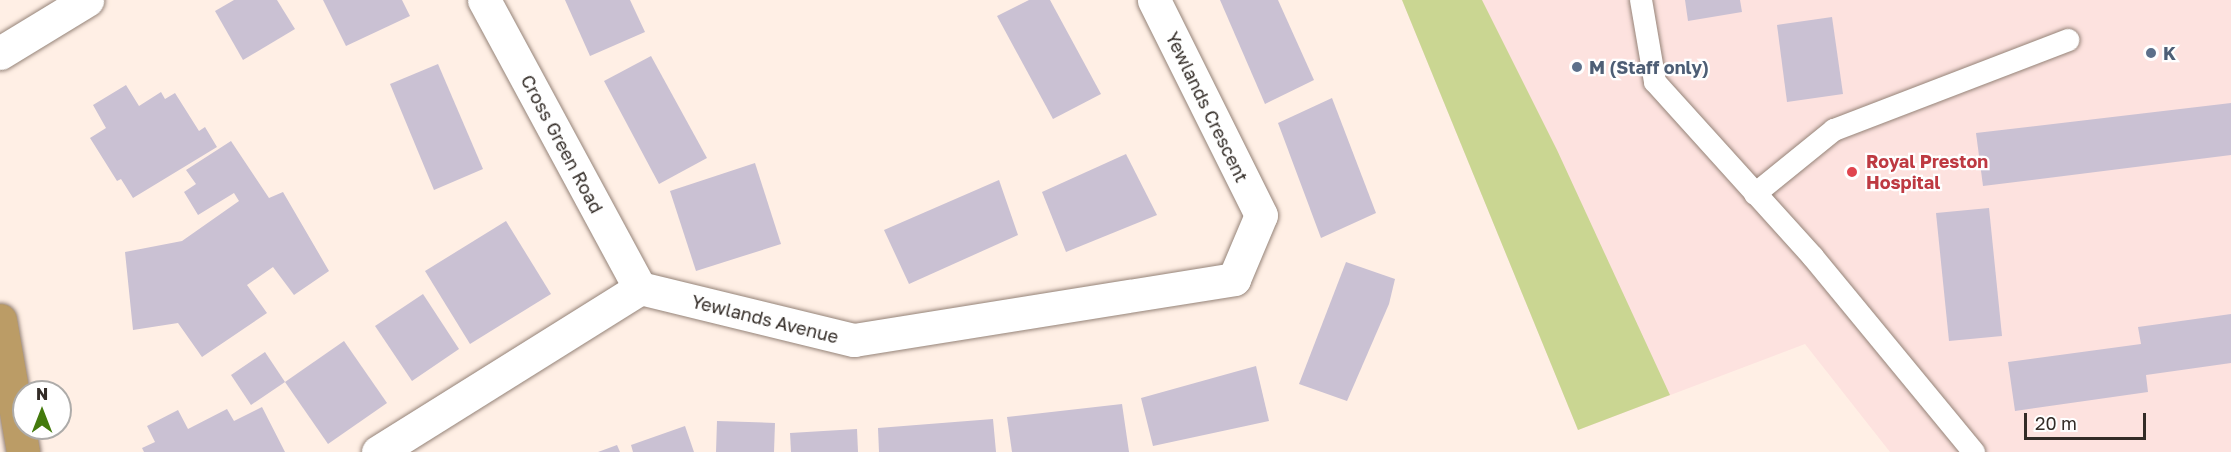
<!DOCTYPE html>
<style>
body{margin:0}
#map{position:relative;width:2231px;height:452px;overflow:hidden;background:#ffefe5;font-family:"Golos Text",sans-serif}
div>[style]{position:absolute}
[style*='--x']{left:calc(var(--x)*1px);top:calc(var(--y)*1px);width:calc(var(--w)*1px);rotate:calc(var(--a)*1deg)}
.medical>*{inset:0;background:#fde2df}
.green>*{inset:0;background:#cad692}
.building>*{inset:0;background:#cac1d3}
.roads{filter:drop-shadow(0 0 2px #958378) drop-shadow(0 0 2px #958378)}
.service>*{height:22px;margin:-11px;padding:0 11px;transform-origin:11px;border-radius:11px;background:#fff}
.minor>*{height:33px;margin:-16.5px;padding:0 16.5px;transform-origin:16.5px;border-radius:16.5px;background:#fff}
.trunk>*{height:33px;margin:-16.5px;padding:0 16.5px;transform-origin:16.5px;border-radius:16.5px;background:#bb9c66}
.dots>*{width:16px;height:16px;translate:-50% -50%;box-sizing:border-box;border:3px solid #fff;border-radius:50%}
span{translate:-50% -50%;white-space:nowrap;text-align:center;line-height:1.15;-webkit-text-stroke:4.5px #fff;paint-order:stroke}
.service-label{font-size:18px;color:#4e5e75;font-weight:700}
.left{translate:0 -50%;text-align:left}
.street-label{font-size:18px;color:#332c27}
.health-label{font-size:18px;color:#be3a42;font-weight:700}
.north{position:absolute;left:12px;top:380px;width:60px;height:60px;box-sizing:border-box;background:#fff;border:2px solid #adaba9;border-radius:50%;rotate:0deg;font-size:16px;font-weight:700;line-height:24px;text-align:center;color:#332c27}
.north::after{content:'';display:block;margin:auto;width:21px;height:27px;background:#437a0c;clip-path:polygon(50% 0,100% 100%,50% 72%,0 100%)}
.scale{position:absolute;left:2024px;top:413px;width:122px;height:27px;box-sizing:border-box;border:3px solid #332c27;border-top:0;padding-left:8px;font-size:18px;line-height:21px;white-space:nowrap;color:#332c27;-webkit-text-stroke:4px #fff;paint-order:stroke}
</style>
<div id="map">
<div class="medical">
<i style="clip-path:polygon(1402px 0,2231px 0,2231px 452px,1890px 452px,1805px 344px,1578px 430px)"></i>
</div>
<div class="green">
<i style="clip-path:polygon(1402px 0,1482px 0,1557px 150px,1670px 395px,1578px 430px)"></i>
</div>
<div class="building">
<i style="clip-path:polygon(234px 0,277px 0,295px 29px,243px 60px,215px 11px)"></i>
<i style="clip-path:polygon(323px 0,402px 0,410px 16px,346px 46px)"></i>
<i style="clip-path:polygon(565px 0,630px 0,645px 32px,590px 56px)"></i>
<i style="clip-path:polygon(1029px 0,1050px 0,1101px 94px,1053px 119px,997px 16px)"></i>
<i style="clip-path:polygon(1220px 0,1278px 0,1314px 80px,1265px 104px)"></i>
<i style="clip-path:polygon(1685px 0,1740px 0,1742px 12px,1688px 21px)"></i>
<i style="clip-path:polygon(1832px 17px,1843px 94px,1787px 102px,1777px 25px)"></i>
<i style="clip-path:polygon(651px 56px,707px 158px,659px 184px,604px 81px)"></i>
<i style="clip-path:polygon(438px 64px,483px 169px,434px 190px,390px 84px)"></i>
<i style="clip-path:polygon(126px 85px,139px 106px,161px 92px,165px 99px,175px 93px,199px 131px,205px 127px,217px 147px,133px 198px,121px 179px,117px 181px,90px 138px,106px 128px,93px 105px)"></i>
<i style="clip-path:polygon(1332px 98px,1376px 213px,1321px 238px,1278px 123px)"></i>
<i style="clip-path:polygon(2231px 103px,2231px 155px,1983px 186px,1976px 133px)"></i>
<i style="clip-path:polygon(231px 141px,269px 198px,283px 192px,329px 271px,294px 295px,273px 267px,247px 285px,267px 313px,202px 357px,178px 323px,133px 330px,125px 252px,182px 241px,239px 201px,234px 193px,198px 215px,184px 192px,196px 184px,186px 170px)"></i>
<i style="clip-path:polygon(1126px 154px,1157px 215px,1066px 252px,1042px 192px)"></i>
<i style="clip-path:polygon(755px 163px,781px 244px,696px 271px,670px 191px)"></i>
<i style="clip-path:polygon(999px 180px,1018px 235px,909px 284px,884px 230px)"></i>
<i style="clip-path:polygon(1989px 208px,2002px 336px,1949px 341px,1936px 213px)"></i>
<i style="clip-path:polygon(506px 221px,551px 294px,470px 344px,425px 271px)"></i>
<i style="clip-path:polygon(1346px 262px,1395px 279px,1389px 304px,1347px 401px,1299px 384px)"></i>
<i style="clip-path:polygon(423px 294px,459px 349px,412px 381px,375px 326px)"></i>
<i style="clip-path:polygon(2231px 314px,2231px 363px,2146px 375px,2148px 392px,2015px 411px,2008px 362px,2141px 344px,2138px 327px)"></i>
<i style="clip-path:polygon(344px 341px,387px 403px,328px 444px,285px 382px)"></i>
<i style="clip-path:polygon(265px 352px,285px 382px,251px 405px,231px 375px)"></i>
<i style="clip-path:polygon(1256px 366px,1269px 421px,1153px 446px,1141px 398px)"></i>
<i style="clip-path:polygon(1122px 404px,1129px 452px,1012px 452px,1007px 417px)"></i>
<i style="clip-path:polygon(262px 407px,285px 452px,144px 452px,142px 448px,155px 442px,147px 426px,178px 410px,188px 429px,227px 409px,234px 421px)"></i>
<i style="clip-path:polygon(993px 419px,996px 452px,879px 452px,878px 428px)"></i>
<i style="clip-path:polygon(717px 421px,775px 423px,774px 452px,716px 452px)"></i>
<i style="clip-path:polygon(685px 426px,694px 452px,633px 452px,631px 445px)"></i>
<i style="clip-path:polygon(857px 429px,858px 452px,791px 452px,790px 433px)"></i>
<i style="clip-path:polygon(617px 445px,620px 452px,598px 452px)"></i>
</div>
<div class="roads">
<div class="service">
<i style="--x:1641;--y:0;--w:83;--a:80.3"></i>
<i style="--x:1655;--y:82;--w:236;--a:47.9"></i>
<i style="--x:1813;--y:257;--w:253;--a:50.5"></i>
<i style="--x:1755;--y:194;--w:102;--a:-39"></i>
<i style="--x:1834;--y:130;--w:251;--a:-21"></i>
</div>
<div class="minor">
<i style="--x:484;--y:0;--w:328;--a:61.6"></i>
<i style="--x:0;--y:53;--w:102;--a:-31.3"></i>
<i style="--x:378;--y:452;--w:309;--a:-32"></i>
<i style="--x:640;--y:288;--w:220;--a:13.7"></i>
<i style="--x:854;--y:340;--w:385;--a:-9.1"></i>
<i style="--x:1234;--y:279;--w:69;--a:-67.1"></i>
<i style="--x:1261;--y:215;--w:240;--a:-116.5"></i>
</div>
<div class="trunk">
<i style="--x:0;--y:320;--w:134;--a:80.1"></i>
</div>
</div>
<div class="dots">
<i style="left:2151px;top:53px;background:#5c6f8a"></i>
<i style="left:1577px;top:67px;background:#5c6f8a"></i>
<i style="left:1852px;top:172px;background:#e0444e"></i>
</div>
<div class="service-label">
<span class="left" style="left:2163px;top:53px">K</span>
<span class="left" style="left:1589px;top:67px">M (Staff only)</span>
</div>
<div class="street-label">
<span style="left:1207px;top:107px;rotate:64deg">Yewlands Crescent</span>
<span style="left:562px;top:144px;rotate:62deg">Cross Green Road</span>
<span style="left:765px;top:319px;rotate:14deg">Yewlands Avenue</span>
</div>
<div class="health-label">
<span class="left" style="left:1866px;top:172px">Royal Preston<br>Hospital</span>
</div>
<div class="north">N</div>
<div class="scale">20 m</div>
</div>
